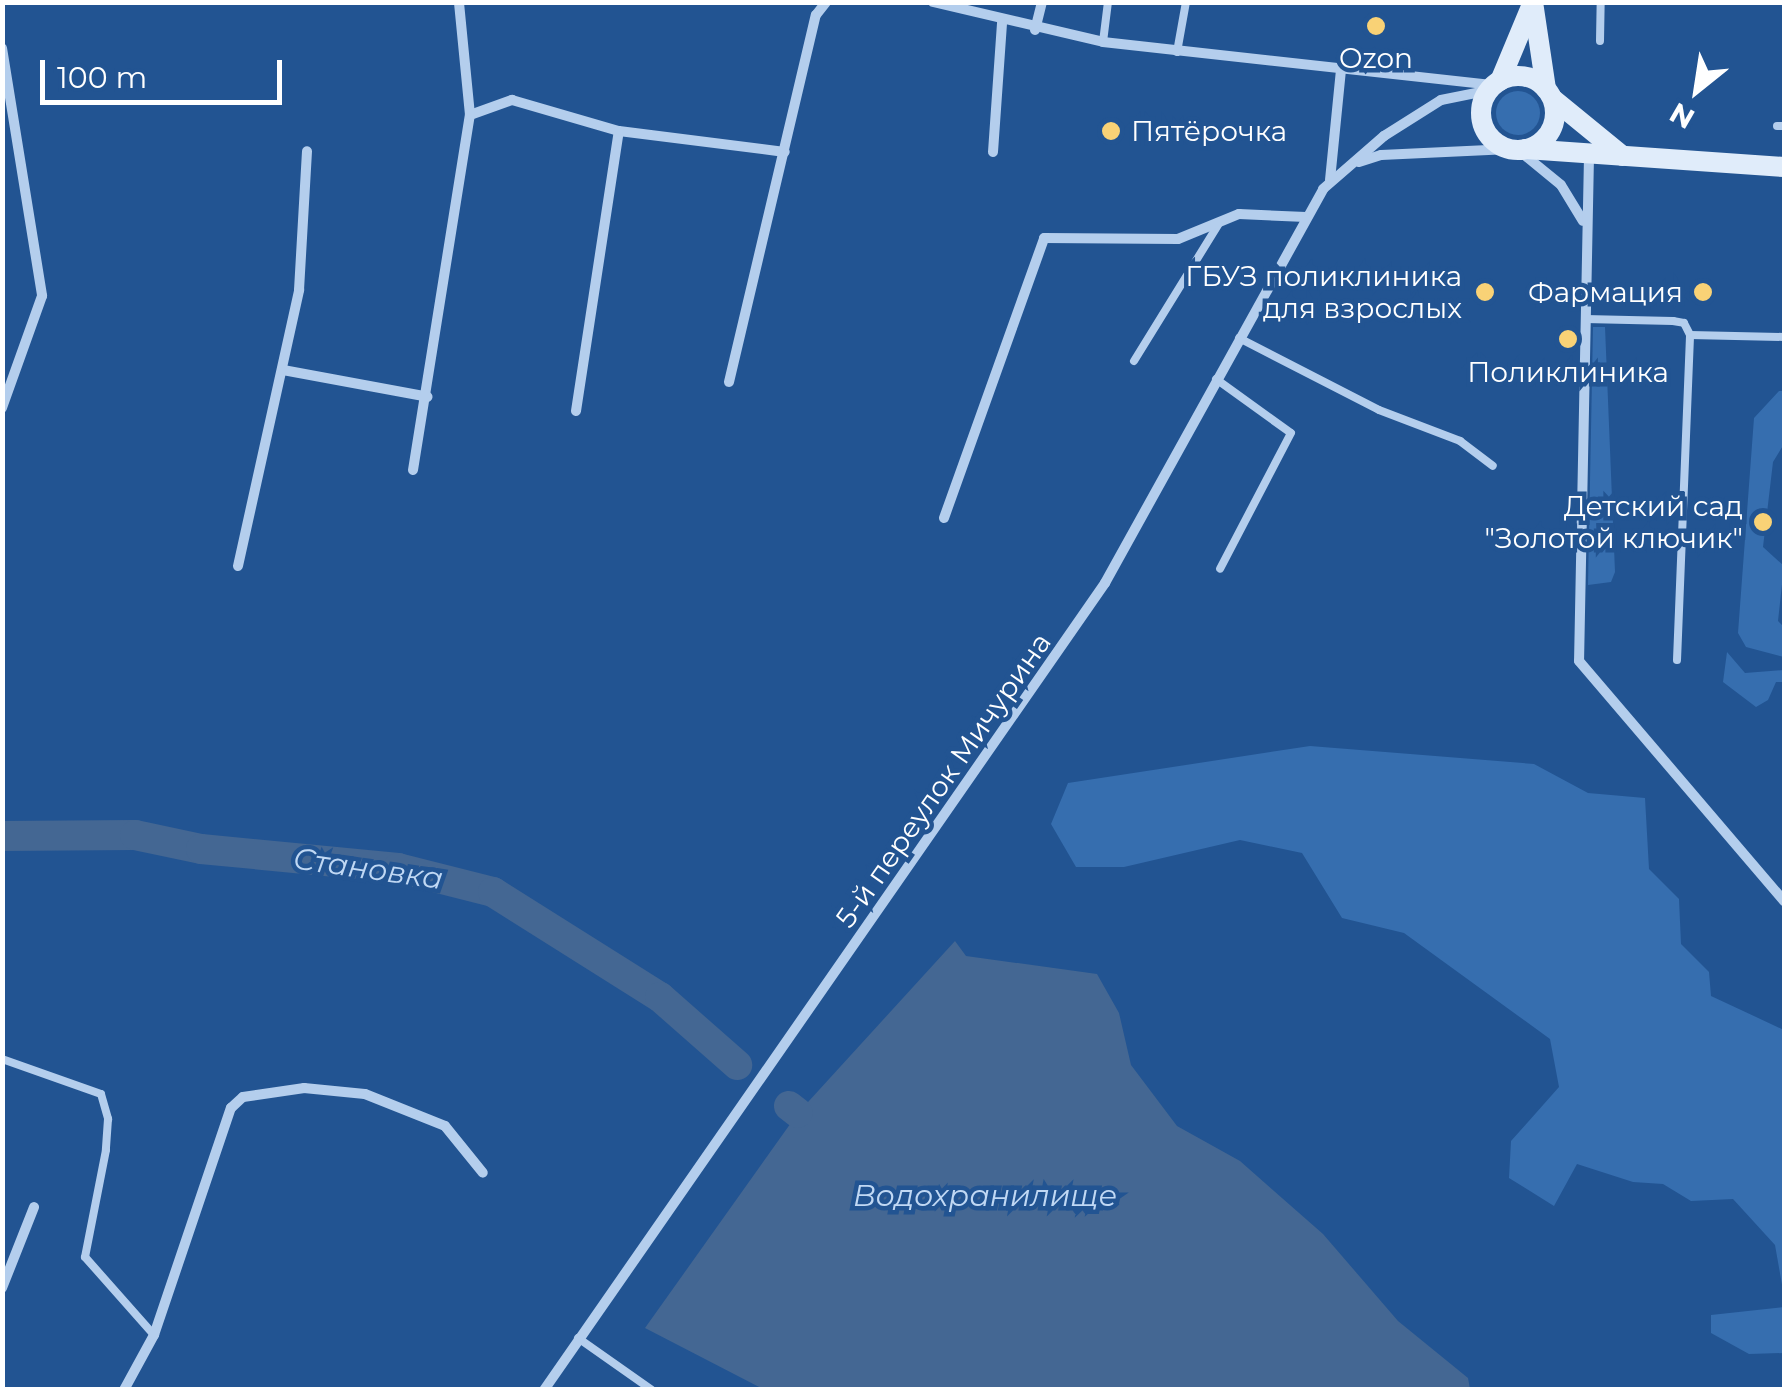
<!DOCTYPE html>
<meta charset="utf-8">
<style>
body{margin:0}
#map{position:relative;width:1787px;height:1392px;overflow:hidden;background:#225492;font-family:Montserrat,sans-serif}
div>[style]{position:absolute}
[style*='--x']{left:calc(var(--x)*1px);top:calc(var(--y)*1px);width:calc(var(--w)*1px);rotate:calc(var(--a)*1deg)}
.green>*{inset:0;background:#366eaf}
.round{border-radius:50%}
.water>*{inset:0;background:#446793}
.river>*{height:30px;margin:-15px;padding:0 15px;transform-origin:15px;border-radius:15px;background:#446793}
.lane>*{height:8px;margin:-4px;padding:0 4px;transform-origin:4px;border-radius:4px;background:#b4ceed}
.street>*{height:10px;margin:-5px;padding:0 5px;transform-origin:5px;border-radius:5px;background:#b4ceed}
.secondary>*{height:20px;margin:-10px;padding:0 10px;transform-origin:10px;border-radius:10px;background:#e0ecfa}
.secondary>.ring{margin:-10px;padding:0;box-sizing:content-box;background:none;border:20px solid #e0ecfa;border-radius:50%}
.dots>*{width:28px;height:28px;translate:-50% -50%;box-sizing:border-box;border:5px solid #225492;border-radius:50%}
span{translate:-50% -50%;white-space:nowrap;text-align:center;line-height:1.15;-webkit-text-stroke:9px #225492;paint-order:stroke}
.poi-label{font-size:28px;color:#fff}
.left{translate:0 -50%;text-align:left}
.right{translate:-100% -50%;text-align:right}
.street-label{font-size:28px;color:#fff}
.water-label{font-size:30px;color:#c0d8f4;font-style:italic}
.frame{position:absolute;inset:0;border:5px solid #fff;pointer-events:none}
.north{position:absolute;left:1647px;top:40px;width:100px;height:100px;-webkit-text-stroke:8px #225492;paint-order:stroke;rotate:210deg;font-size:28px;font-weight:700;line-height:40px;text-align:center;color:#fff}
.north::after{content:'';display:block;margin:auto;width:35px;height:45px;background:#fff;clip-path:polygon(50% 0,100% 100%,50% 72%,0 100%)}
.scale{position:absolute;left:40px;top:60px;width:242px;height:45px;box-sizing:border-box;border:5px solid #fff;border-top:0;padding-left:12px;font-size:30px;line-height:35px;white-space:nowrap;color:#fff;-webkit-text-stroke:8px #225492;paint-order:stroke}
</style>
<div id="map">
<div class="green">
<i class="round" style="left:1496px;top:91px;width:44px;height:44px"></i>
<i style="clip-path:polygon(1593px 327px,1605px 327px,1615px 572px,1611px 582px,1588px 585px)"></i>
<i style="clip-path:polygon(1779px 391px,1784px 391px,1784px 444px,1773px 462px,1763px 547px,1784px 566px,1778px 621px,1784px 627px,1784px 657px,1746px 647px,1738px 633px,1754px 418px)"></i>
<i style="clip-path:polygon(1727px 652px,1745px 673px,1784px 670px,1784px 682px,1776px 682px,1768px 700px,1756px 707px,1723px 682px)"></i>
<i style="clip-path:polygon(1310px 746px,1534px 764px,1588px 793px,1645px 798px,1649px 869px,1679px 899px,1681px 944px,1709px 972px,1711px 996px,1784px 1030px,1784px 1296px,1775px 1245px,1733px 1199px,1691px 1201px,1663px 1184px,1633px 1182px,1577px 1164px,1554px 1206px,1509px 1178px,1511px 1141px,1559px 1087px,1550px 1039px,1404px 933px,1342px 918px,1302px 853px,1240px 840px,1124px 867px,1076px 867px,1051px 824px,1068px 783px)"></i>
<i style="clip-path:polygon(1784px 1307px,1784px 1353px,1749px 1354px,1711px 1333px,1711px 1315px)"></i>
</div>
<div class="water">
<i style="clip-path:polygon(955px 941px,966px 956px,1097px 974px,1119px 1013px,1131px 1065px,1177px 1126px,1240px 1161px,1323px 1234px,1398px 1321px,1468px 1378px,1470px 1389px,763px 1389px,645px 1328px,798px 1113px)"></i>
</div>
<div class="river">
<i style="--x:2;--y:836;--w:133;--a:-0.4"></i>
<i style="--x:135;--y:835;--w:67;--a:12"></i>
<i style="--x:201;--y:849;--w:198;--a:5.5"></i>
<i style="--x:398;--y:868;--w:98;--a:14.2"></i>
<i style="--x:493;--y:892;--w:197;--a:32.2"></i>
<i style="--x:660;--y:997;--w:103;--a:41.4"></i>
<i style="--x:789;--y:1106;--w:11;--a:38"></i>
</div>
<div class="lane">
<i style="--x:1600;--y:41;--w:39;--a:-89"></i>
<i style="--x:1103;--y:42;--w:40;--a:-82.9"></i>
<i style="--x:1177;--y:52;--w:51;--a:-79.8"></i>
<i style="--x:1777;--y:126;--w:7;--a:0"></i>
<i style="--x:1585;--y:319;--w:88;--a:1.3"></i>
<i style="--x:1673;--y:321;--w:11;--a:10"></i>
<i style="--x:1684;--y:323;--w:13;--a:63"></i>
<i style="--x:1239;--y:338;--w:157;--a:27.2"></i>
<i style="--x:1379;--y:410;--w:87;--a:20.9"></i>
<i style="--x:1460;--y:441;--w:41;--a:37.1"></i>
<i style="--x:1134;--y:361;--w:160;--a:-58.3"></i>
<i style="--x:1216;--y:379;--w:92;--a:35.8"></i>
<i style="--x:1291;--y:433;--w:153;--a:117.6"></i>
<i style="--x:1677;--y:660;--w:325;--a:-87.7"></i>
<i style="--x:1690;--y:335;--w:94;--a:1.2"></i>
<i style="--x:2;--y:1059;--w:105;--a:19.5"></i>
<i style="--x:101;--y:1094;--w:26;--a:74"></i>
<i style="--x:108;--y:1119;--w:31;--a:94"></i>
<i style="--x:106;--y:1150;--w:109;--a:101.1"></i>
<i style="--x:85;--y:1257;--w:104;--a:48.5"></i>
<i style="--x:578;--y:1338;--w:90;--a:35.1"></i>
</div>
<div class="street">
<i style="--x:933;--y:2;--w:175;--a:13.2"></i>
<i style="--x:1103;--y:42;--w:393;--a:6.3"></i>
<i style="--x:1035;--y:30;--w:29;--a:-76"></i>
<i style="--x:2;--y:48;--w:251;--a:80.8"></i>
<i style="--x:42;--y:296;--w:119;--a:109.7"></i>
<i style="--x:470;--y:115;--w:45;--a:-19.7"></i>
<i style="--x:512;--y:100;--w:111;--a:16.2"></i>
<i style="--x:619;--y:131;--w:167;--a:7.2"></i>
<i style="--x:993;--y:152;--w:130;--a:-86"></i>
<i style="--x:1522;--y:153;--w:50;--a:39.4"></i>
<i style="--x:1561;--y:185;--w:42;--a:58.6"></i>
<i style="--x:1589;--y:156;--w:505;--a:91.13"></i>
<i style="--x:1579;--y:661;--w:316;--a:49.5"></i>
<i style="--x:1359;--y:162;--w:23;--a:-18"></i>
<i style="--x:1381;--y:155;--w:129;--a:-2.7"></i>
<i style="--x:1330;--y:180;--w:112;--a:-84.3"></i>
<i style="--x:283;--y:370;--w:147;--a:10.5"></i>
<i style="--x:729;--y:382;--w:377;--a:-76.7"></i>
<i style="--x:816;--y:15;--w:16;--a:-52"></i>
<i style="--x:576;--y:411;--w:283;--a:-81.3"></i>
<i style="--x:413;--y:470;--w:360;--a:-80.9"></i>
<i style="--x:470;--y:115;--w:114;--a:-95.6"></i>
<i style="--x:944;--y:518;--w:297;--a:-70.3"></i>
<i style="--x:1044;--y:238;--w:134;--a:0.4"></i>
<i style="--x:1178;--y:239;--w:66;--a:-22.3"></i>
<i style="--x:1239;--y:214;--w:67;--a:2.6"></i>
<i style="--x:238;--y:566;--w:283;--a:-77.5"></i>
<i style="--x:299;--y:290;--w:139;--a:-86.7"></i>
<i style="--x:2;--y:1288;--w:87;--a:-68.4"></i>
<i style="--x:124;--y:1390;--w:63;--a:-61.4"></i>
<i style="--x:154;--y:1335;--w:240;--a:-71.3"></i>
<i style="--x:231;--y:1108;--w:16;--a:-43"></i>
<i style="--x:243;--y:1097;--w:62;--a:-8.4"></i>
<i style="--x:304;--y:1088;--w:61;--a:5.6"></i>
<i style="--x:365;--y:1094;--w:86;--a:21.8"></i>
<i style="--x:445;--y:1126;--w:60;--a:51"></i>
<i style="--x:544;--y:1390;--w:983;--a:-55.19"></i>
<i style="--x:1105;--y:583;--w:450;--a:-61"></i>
<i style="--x:1323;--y:189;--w:81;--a:-41"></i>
<i style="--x:1384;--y:136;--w:67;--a:-32.3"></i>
<i style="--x:1441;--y:100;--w:50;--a:-11.5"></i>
</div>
<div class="secondary">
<i style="--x:1533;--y:2;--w:88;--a:81.5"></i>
<i class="ring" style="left:1481px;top:76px;width:54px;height:54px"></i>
<i style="--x:1500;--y:81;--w:78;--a:-67.4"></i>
<i style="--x:1553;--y:99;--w:90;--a:39.2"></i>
<i style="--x:1526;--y:149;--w:259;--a:4"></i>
</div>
<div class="dots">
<i style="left:1376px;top:26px;background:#f9d276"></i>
<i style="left:1111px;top:131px;background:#f9d276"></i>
<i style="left:1485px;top:292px;background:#f9d276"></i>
<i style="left:1703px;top:292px;background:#f9d276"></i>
<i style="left:1568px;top:339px;background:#f9d276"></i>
<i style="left:1763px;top:522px;background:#f9d276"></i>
</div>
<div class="poi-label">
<span style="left:1376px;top:58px">Ozon</span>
<span class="left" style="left:1131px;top:131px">Пятёрочка</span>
<span class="right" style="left:1462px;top:292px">ГБУЗ поликлиника<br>для взрослых</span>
<span class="right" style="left:1683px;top:292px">Фармация</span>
<span style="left:1568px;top:372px">Поликлиника</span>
<span class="right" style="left:1743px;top:522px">Детский сад<br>"Золотой ключик"</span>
</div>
<div class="street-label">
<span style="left:943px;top:780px;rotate:-55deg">5-й переулок Мичурина</span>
</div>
<div class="water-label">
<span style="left:368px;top:869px;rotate:8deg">Становка</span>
<span style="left:985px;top:1196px">Водохранилище</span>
</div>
<div class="frame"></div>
<div class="north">N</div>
<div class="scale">100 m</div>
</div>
